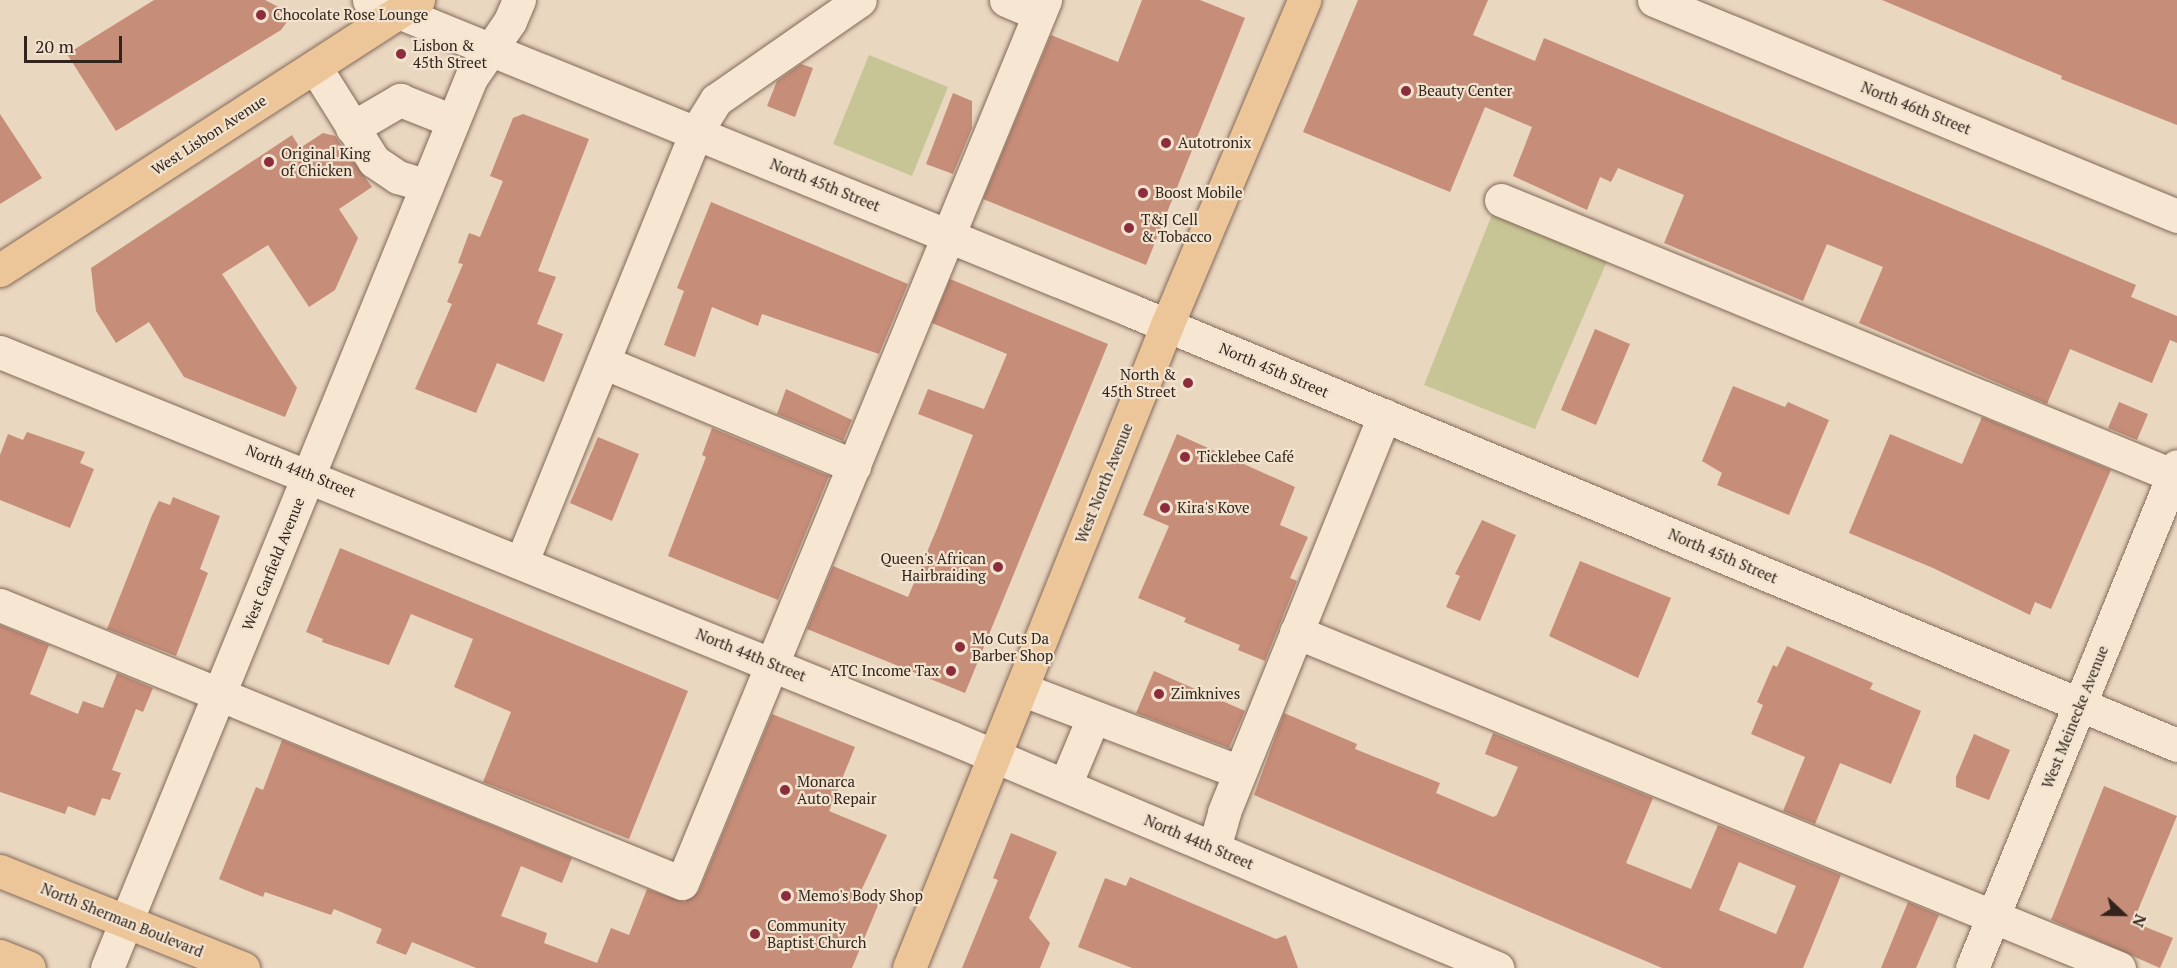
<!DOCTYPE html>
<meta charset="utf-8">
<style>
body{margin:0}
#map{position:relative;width:2177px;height:968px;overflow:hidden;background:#ead7c0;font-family:"PT Serif",serif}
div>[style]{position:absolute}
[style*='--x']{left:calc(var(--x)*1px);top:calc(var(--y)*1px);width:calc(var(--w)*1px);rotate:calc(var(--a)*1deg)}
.green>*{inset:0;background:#c7c595}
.building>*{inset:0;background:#c68d78}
.roads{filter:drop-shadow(0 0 2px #826959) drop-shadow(0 0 2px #826959)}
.minor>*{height:33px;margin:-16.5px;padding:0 16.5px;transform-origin:16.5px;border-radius:16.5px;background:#f6e6d2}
.major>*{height:33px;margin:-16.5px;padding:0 16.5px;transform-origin:16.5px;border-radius:16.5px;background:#ecc699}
.dots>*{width:16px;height:16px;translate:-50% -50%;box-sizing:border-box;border:3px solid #f2e3cf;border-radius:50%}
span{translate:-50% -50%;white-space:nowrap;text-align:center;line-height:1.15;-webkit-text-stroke:4.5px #f2e3cf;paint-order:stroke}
.poi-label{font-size:15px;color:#32241d}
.left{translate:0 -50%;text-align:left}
.right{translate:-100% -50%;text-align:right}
.street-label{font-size:15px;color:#32241d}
.north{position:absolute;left:2093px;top:884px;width:60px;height:60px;-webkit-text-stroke:4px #f2e3cf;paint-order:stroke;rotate:112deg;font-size:16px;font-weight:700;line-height:24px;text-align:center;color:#32241d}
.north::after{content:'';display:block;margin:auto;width:21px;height:27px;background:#32241d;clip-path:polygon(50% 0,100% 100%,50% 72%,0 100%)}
.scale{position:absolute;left:24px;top:36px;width:98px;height:27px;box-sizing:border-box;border:3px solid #32241d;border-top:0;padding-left:8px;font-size:18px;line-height:21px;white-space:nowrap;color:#32241d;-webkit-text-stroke:4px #f2e3cf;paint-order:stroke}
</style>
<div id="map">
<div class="green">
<i style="clip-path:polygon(869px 55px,948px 87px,912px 176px,833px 144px)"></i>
<i style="clip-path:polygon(1493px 212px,1608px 259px,1535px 429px,1424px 385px)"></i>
</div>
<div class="building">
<i style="clip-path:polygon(154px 0,265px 0,286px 11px,287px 22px,281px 30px,116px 131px,67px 54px)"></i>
<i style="clip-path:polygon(1142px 0,1200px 0,1245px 18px,1146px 265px,983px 199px,1051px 35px,1118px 62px)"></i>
<i style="clip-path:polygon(1358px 0,1488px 0,1473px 35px,1535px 61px,1544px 38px,2136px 285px,2131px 297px,2177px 316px,2177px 343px,2170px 340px,2152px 383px,2070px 349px,2047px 404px,1859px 323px,1883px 267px,1827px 244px,1803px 301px,1664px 243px,1684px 195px,1618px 168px,1611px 182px,1600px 177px,1587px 210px,1513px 176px,1532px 127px,1485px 107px,1450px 192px,1303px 132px)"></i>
<i style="clip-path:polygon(1882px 0,2177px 0,2177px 125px,2061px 79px,2062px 76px)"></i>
<i style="clip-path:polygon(801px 64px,813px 68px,795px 117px,767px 106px,777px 81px)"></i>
<i style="clip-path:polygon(953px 93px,972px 101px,972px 128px,953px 174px,926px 164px)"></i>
<i style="clip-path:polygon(0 114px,42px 178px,0 204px)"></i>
<i style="clip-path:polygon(523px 114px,589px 139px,538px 271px,556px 277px,537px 324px,563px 334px,544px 382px,497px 363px,476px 413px,415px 389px,452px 304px,447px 302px,463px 264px,458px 263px,469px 233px,480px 237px,503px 181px,490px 176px,513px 118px)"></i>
<i style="clip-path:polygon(323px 133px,335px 136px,372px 187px,339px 209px,358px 238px,335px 290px,309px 307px,268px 245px,222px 274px,297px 388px,285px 417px,184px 377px,149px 322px,116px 343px,96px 311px,91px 268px,292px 135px,300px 148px)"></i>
<i style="clip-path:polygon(711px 202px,908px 284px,879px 354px,762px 314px,758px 326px,712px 307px,695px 357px,664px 345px,684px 291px,677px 288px)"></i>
<i style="clip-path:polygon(950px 279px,1108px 344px,965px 693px,807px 629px,833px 566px,908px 597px,938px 526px,973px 435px,918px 414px,928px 389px,984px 409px,1007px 354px,932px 323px)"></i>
<i style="clip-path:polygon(1595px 329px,1630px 344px,1596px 425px,1561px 410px)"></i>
<i style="clip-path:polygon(1733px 386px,1785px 407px,1788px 402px,1829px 420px,1789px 515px,1717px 485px,1722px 473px,1702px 461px)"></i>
<i style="clip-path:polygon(786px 389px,852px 420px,843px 441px,777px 414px)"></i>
<i style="clip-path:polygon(2119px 402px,2148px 414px,2137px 440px,2108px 428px)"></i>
<i style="clip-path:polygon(1982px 417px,2111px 470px,2051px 609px,2035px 602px,2030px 615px,1933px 568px,1849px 533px,1890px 434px,1962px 464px)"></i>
<i style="clip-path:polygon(712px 428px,829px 476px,778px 600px,668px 556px,706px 457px,702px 455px)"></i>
<i style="clip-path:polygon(27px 432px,85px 452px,80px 463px,94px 469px,70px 528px,0 500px,0 455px,8px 434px,23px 440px)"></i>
<i style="clip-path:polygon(1177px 434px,1295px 487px,1280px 525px,1308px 537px,1290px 578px,1297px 581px,1265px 661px,1238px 650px,1240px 645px,1184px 622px,1186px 618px,1138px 598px,1169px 526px,1143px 515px)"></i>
<i style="clip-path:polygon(598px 437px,639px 454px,612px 521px,570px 503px)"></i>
<i style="clip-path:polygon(173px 497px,220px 516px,200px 569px,208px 573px,176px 656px,107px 629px,152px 515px,159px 501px,170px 505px)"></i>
<i style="clip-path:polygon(1482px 520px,1516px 535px,1480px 621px,1446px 607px,1460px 576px,1455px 574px)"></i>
<i style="clip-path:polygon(340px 548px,688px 691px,629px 839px,483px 782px,511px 712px,454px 687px,473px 639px,411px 614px,389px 665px,322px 642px,323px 639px,306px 632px)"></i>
<i style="clip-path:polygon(1580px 561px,1671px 598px,1638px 678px,1549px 636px)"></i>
<i style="clip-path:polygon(0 625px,49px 645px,30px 694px,78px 714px,83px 701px,103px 708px,117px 673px,153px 688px,143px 712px,136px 709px,112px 770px,121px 773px,110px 800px,102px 798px,95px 816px,68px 806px,65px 814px,0 792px)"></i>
<i style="clip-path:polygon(1787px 646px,1873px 683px,1870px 689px,1921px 711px,1891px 784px,1840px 763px,1815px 824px,1783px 811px,1805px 757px,1751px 734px,1763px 705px,1757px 702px,1773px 665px,1777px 667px)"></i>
<i style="clip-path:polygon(1154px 671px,1245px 711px,1229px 748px,1136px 713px)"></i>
<i style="clip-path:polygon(evenodd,1284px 713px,1357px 744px,1355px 749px,1440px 783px,1436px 793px,1493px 817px,1497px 815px,1518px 767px,1485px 754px,1493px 733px,1653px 798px,1626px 863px,1691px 889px,1718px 825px,1841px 875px,1803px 968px,1662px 968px,1254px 795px,1284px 713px,1739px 862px,1796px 886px,1776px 934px,1719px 910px,1739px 862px)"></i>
<i style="clip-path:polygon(772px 714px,855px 747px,829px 811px,887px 835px,861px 891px,881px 898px,852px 968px,476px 968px,412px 942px,406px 955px,376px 943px,382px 929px,334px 909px,331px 915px,265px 892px,263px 897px,219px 879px,256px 787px,263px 790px,282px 740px,572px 858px,562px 883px,521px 866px,501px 916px,547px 933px,544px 943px,597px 963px,611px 928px,629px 935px,647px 889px,684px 902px,699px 891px)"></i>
<i style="clip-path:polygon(1974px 734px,2010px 750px,1989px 800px,1956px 787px,1956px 777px)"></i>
<i style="clip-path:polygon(2104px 786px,2177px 816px,2133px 922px,2173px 938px,2160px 968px,2051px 920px)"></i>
<i style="clip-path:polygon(1011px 833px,1057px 852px,1029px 918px,1050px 943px,1040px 968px,962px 968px,998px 880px,993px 878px)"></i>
<i style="clip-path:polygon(1130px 877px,1276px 939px,1286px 935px,1298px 968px,1132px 968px,1078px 947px,1105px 878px,1126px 886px)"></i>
<i style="clip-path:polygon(1908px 902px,1939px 915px,1916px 968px,1881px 968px)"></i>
</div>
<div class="roads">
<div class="minor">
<i style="--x:369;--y:0;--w:822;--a:22.16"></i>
<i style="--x:1130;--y:310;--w:1134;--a:22.56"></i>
<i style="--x:1006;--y:0;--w:36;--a:23"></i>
<i style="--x:1654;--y:0;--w:566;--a:22.44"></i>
<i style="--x:315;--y:67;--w:111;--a:57.9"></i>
<i style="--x:374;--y:161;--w:29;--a:34"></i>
<i style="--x:398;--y:177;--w:30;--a:17"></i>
<i style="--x:352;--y:128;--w:56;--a:-30.3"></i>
<i style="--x:400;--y:100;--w:57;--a:21.6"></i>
<i style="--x:1501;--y:200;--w:731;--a:22.28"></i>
<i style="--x:0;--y:352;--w:1027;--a:22.07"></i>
<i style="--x:952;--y:738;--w:592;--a:22.88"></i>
<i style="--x:603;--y:362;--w:272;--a:22.5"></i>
<i style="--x:522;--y:561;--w:463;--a:-67.9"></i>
<i style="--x:696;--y:132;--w:38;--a:-58"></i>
<i style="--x:716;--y:100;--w:175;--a:-34.8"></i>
<i style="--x:0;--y:605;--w:736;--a:22.18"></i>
<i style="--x:682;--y:883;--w:955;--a:-67.65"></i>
<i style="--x:1296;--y:632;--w:889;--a:22.21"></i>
<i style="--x:1021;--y:689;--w:219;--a:20.8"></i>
<i style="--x:1065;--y:785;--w:73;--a:-67.3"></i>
<i style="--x:1214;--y:848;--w:37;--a:-74"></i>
<i style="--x:1224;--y:812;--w:428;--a:-68"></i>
<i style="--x:107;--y:968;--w:962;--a:-67.76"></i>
<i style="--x:471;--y:78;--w:69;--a:-55.6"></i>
<i style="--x:510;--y:21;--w:23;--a:-67"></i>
<i style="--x:1972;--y:968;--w:542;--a:-67.79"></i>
</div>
<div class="major">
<i style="--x:0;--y:270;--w:498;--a:-32.9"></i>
<i style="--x:0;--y:871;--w:262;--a:21.8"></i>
<i style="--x:0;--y:956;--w:31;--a:22"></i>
<i style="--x:909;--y:968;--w:693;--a:-68.14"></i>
<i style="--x:1167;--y:325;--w:353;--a:-67.1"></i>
</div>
</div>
<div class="dots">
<i style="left:261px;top:15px;background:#8c2d3c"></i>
<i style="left:401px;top:54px;background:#8c2d3c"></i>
<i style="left:1406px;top:91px;background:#8c2d3c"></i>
<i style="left:1166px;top:143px;background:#8c2d3c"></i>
<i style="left:269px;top:162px;background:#8c2d3c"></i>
<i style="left:1143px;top:193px;background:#8c2d3c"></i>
<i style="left:1129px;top:228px;background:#8c2d3c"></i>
<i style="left:1188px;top:383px;background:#8c2d3c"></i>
<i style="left:1185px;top:457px;background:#8c2d3c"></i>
<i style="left:1165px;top:508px;background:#8c2d3c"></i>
<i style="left:998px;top:567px;background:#8c2d3c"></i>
<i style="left:960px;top:647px;background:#8c2d3c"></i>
<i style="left:951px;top:671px;background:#8c2d3c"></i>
<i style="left:1159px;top:694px;background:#8c2d3c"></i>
<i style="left:785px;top:790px;background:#8c2d3c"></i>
<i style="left:786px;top:896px;background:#8c2d3c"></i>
<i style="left:755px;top:934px;background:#8c2d3c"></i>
</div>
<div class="poi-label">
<span class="left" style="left:273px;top:15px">Chocolate Rose Lounge</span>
<span class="left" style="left:413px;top:54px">Lisbon &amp;<br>45th Street</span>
<span class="left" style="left:1418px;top:91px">Beauty Center</span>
<span class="left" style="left:1178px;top:143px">Autotronix</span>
<span class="left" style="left:281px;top:162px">Original King<br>of Chicken</span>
<span class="left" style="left:1155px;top:193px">Boost Mobile</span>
<span class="left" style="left:1141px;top:228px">T&amp;J Cell<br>&amp; Tobacco</span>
<span class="right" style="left:1176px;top:383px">North &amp;<br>45th Street</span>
<span class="left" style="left:1197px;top:457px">Ticklebee Café</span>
<span class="left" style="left:1177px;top:508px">Kira's Kove</span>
<span class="right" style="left:986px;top:567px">Queen's African<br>Hairbraiding</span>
<span class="left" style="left:972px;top:647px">Mo Cuts Da<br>Barber Shop</span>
<span class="right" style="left:939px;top:671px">ATC Income Tax</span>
<span class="left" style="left:1171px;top:694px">Zimknives</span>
<span class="left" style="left:797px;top:790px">Monarca<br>Auto Repair</span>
<span class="left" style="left:798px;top:896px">Memo's Body Shop</span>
<span class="left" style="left:767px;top:934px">Community<br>Baptist Church</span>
</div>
<div class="street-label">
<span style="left:1916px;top:108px;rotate:22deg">North 46th Street</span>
<span style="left:209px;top:135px;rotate:-33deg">West Lisbon Avenue</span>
<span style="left:825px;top:185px;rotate:22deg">North 45th Street</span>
<span style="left:1274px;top:370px;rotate:23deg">North 45th Street</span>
<span style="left:301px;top:471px;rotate:22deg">North 44th Street</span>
<span style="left:1104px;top:483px;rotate:-68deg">West North Avenue</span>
<span style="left:1723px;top:556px;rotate:23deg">North 45th Street</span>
<span style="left:273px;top:564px;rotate:-68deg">West Garfield Avenue</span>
<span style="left:751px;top:655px;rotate:22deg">North 44th Street</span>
<span style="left:2075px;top:717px;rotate:-68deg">West Meinecke Avenue</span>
<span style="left:1199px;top:842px;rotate:23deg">North 44th Street</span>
<span style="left:122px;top:920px;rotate:22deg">North Sherman Boulevard</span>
</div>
<div class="north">N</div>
<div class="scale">20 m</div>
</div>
